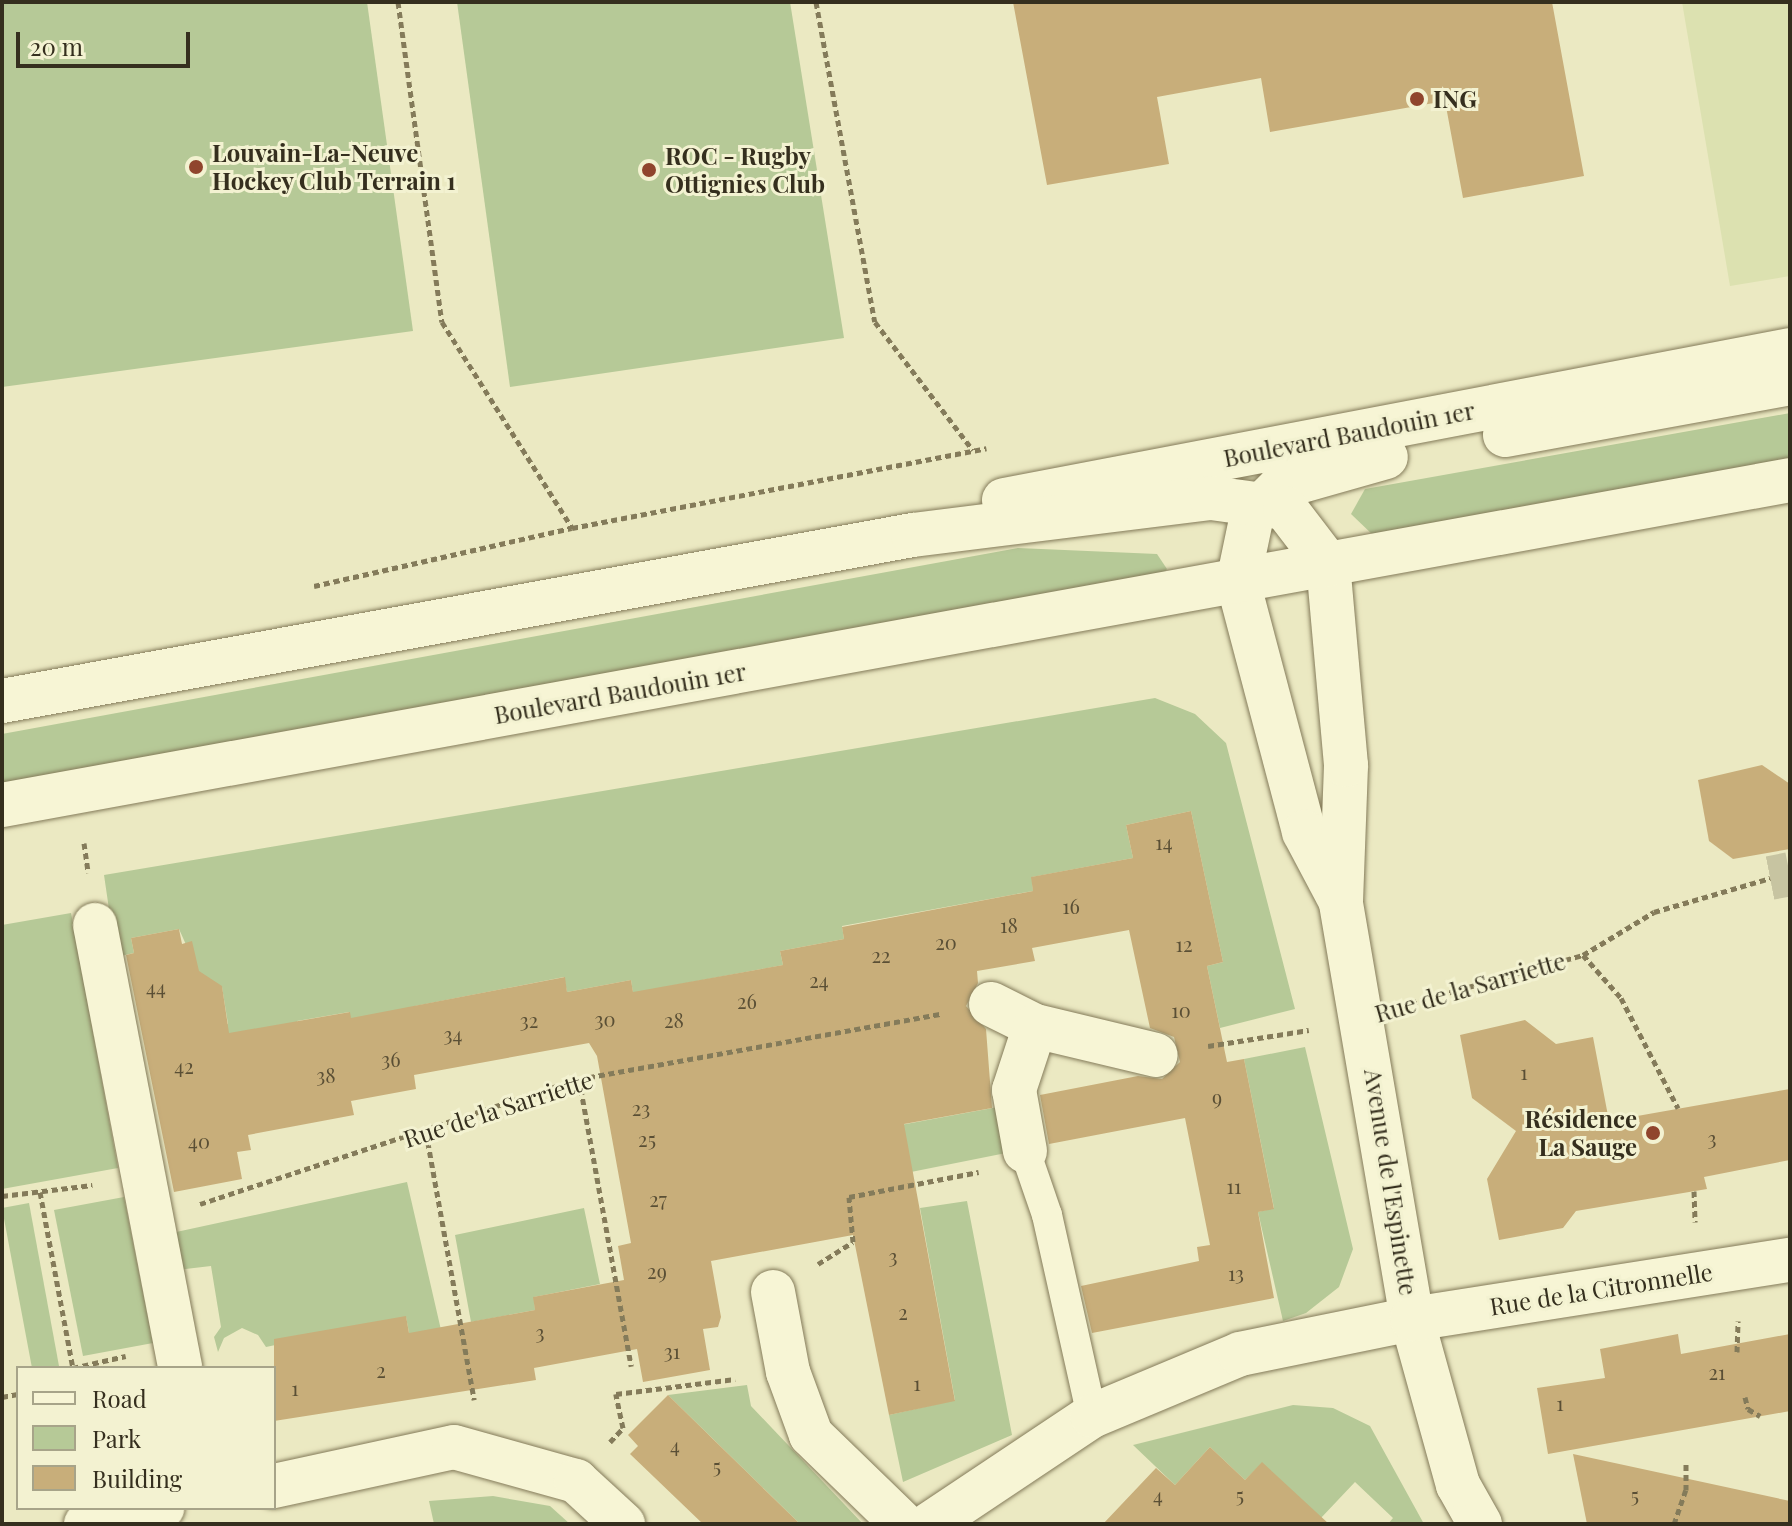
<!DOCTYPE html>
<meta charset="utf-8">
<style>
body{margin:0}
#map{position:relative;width:1792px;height:1526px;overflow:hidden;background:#ebe9c2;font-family:"Playfair Display",serif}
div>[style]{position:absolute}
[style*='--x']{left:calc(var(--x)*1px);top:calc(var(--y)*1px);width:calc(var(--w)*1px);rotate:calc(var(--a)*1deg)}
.farmland>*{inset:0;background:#dce1b0}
.green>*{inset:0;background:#b6c997}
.building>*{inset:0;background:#c8ae7a}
.pedestrian-tunnel>*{height:44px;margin-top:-22px;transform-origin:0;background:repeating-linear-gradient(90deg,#c7c4a1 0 44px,transparent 0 66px)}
.path>*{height:5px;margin-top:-2.5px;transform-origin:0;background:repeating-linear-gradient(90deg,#847b5a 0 6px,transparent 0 10px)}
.roads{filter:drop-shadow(0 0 2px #847b5a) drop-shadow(0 0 2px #847b5a)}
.service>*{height:30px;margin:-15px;padding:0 15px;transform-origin:15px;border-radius:15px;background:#f7f5d5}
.pedestrian>*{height:44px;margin:-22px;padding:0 22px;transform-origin:22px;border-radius:22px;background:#f7f5d5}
.minor>*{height:44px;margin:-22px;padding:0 22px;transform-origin:22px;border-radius:22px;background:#f7f5d5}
.secondary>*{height:44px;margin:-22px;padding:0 22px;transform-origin:22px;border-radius:22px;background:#f7f5d5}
.dots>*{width:22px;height:22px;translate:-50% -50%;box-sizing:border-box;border:4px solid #f3f2d1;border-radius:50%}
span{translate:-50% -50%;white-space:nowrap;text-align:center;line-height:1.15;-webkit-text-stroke:6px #f3f2d1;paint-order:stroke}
.number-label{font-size:20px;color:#5a4f35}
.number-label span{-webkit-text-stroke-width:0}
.poi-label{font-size:24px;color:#352f1e;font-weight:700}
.left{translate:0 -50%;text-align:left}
.right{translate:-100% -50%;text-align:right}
.street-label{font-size:24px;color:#352f1e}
.frame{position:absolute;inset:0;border:4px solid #352f1e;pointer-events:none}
.legend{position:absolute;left:16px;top:1366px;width:260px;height:144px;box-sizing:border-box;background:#f3f2d1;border:2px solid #a7a489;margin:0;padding:10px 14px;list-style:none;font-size:24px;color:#352f1e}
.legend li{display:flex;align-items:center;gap:16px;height:40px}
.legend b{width:40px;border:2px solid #a7a489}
.scale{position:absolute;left:16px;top:32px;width:174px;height:36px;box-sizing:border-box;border:4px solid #352f1e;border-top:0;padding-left:10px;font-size:24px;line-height:28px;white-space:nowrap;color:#352f1e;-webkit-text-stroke:6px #f3f2d1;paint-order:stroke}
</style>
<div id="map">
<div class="farmland">
<i style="clip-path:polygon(1682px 2px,1790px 2px,1790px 276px,1730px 286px)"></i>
</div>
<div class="green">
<i style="clip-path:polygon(2px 2px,367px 2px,413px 331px,2px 387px)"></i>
<i style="clip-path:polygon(457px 2px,790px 2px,844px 338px,510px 387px)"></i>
<i style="clip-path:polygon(1790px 413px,1790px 460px,1375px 537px,1351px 514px,1365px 489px)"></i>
<i style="clip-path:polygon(1018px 548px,1157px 554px,1167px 569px,1160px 578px,2px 787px,2px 734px)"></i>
<i style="clip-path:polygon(1155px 698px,1195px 714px,1226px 743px,1295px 1009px,1220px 1028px,1207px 966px,1223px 962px,1191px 811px,1126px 825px,1133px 858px,1032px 877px,1033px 891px,842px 926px,844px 939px,780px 951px,783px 965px,633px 993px,631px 980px,567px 992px,564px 977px,415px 1006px,353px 1030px,349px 1012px,297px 1021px,295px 1091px,211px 1027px,228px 1024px,222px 987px,200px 976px,179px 929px,131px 938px,134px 953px,116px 957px,104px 875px)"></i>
<i style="clip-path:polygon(71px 913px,118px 1168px,2px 1189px,2px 925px)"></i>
<i style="clip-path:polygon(1305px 1047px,1353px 1249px,1339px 1287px,1306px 1313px,1283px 1321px,1258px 1212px,1274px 1208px,1244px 1059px)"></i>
<i style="clip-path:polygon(998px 1107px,1006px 1153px,876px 1179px,803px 1143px)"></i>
<i style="clip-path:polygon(407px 1182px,444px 1343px,412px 1348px,406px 1317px,266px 1347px,258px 1335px,242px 1328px,224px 1338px,218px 1352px,214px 1337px,221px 1327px,211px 1266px,177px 1270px,167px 1234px)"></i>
<i style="clip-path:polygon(124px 1197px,153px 1343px,83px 1356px,54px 1210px)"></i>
<i style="clip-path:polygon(967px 1201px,1012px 1435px,903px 1482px,889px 1415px,955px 1400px,920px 1208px)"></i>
<i style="clip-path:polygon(29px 1203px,59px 1366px,51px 1368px,32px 1368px,2px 1208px)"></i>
<i style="clip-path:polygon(584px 1208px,600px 1284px,534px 1297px,535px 1310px,471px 1322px,455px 1235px)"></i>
<i style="clip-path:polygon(747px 1385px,751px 1406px,863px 1524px,800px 1524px,668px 1395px)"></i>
<i style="clip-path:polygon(1293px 1405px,1333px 1408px,1370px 1426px,1424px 1524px,1388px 1524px,1393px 1518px,1355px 1482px,1320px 1519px,1262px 1463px,1245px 1480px,1210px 1447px,1175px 1485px,1133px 1445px)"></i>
<i style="clip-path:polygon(493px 1496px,550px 1506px,570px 1524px,434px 1524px,429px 1501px)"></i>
</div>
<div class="building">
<i style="clip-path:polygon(1013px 2px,1552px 2px,1584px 176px,1463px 198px,1445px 101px,1270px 132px,1261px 78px,1157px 97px,1169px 164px,1047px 185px)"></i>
<i style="clip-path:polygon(1762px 765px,1790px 784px,1790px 849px,1733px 859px,1709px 841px,1698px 780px)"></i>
<i style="clip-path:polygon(1191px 811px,1223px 962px,1207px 966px,1227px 1062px,1244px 1059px,1274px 1209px,1258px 1212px,1274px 1298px,1092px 1333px,1081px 1286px,1199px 1261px,1197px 1247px,1210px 1245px,1185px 1118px,1049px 1144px,1040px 1095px,1138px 1076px,1162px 1079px,1180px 1062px,1174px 1037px,1150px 1028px,1129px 930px,1032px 948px,1035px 961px,977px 971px,978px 983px,966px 1006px,986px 1029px,992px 1108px,904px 1124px,955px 1401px,889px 1415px,853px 1235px,711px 1261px,721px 1317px,718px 1327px,703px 1329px,710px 1370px,643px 1382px,637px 1349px,534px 1368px,536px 1380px,274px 1421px,274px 1339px,406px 1316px,409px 1333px,535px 1310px,533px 1297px,624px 1280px,618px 1246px,631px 1243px,597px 1056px,589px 1043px,414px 1075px,416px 1089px,351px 1101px,354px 1115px,248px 1135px,251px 1150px,237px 1152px,242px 1179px,174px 1192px,126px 955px,134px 953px,131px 938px,179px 929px,182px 944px,192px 941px,199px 971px,222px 986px,229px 1033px,350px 1012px,351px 1018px,565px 977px,567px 992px,631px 980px,633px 992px,783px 965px,780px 951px,844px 939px,842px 927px,1033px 891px,1031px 877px,1133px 858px,1126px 825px)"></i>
<i style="clip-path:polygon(1525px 1020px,1556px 1044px,1593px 1037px,1609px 1121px,1790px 1089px,1790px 1160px,1704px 1177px,1707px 1189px,1576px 1211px,1563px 1228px,1499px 1240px,1487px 1179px,1516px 1131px,1472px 1098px,1460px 1035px)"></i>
<i style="clip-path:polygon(1678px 1334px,1681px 1354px,1790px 1334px,1790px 1411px,1548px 1454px,1537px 1388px,1605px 1378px,1600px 1349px)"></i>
<i style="clip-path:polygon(668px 1395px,716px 1442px,800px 1524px,703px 1524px,630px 1454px,638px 1446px,628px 1435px)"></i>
<i style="clip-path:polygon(1210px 1447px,1245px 1480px,1262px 1462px,1329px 1524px,1103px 1524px,1156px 1468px,1175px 1485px)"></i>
<i style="clip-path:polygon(1573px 1454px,1790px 1501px,1790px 1524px,1587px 1524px)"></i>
</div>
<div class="pedestrian-tunnel">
<i style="--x:1770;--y:878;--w:20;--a:-11"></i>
</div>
<div class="path">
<i style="--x:398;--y:2;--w:323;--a:82.2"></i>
<i style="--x:442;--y:322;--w:244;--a:57.7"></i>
<i style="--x:816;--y:2;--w:325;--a:79.6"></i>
<i style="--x:875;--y:322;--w:161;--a:52.6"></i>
<i style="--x:314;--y:586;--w:264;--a:-12.7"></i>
<i style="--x:572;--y:528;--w:422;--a:-10.9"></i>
<i style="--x:84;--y:843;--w:30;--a:82"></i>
<i style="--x:1583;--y:955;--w:57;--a:48.5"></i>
<i style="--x:1621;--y:998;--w:124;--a:62.6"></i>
<i style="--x:1411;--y:1003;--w:179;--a:-15.6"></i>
<i style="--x:1583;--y:955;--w:83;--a:-31.2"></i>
<i style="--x:1654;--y:912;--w:121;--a:-16.3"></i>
<i style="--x:1208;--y:1046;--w:102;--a:-9"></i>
<i style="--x:579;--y:1079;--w:292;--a:79.7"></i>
<i style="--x:426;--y:1132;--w:272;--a:79.8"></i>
<i style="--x:1694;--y:1191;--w:31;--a:88"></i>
<i style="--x:40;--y:1192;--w:179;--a:79.4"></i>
<i style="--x:2;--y:1196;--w:91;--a:-7"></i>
<i style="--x:200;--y:1204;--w:399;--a:-18.3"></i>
<i style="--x:579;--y:1079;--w:368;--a:-10.2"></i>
<i style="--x:818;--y:1264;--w:41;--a:-32.2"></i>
<i style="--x:853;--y:1242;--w:45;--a:-95.1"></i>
<i style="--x:849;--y:1197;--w:132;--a:-10.9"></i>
<i style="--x:1737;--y:1352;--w:31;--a:-88"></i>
<i style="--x:73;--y:1368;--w:54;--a:-12.8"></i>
<i style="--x:2;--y:1397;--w:16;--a:-11"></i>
<i style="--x:1745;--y:1397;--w:12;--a:76"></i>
<i style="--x:1748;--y:1409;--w:14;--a:30"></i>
<i style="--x:610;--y:1442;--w:19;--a:-47"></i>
<i style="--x:623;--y:1428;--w:35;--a:-102"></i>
<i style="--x:616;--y:1394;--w:120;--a:-7.2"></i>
<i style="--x:1674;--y:1524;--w:36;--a:-71"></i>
<i style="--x:1686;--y:1490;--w:27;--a:-90"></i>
</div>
<div class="roads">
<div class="service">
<i style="--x:1025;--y:1151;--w:68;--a:71"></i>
<i style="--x:1047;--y:1215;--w:206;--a:77.4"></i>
</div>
<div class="pedestrian">
<i style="--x:95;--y:925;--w:451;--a:79.1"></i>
<i style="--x:991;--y:1004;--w:49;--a:26.6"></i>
<i style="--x:1025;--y:1151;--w:62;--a:-100.2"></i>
<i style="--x:1014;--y:1090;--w:67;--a:-71.8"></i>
<i style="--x:1035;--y:1026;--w:124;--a:13.5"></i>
<i style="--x:86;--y:1524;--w:78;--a:-11.9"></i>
</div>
<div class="minor">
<i style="--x:1238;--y:582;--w:259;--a:75.2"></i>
<i style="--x:1304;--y:832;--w:77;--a:62.1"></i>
<i style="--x:773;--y:1292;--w:81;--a:79.4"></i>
<i style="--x:788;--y:1372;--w:67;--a:69.9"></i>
<i style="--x:811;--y:1435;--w:128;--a:44.1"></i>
<i style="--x:274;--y:1486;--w:184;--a:-12.2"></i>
<i style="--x:454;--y:1447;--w:127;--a:15.6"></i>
<i style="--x:576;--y:1481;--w:64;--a:42.5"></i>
<i style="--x:930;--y:1524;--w:195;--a:-33.7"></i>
<i style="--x:1092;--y:1416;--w:160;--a:-22.7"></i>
<i style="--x:1240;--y:1354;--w:176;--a:-11.5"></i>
<i style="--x:1412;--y:1319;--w:423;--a:-99.7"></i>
<i style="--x:1341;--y:902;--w:137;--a:-87.9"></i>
<i style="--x:1346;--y:765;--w:202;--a:-95.1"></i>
<i style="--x:1480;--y:1524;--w:45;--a:-119.4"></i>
<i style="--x:1458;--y:1485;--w:172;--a:-105.5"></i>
<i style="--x:1412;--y:1319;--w:383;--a:-8.9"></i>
</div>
<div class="secondary">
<i style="--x:1505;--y:435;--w:290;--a:-10.3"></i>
<i style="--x:1004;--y:500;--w:800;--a:-10.8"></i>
<i style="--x:1238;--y:582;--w:68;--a:-78.2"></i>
<i style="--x:1252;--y:515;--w:40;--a:-45"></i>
<i style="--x:1280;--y:487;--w:110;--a:-15.8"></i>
<i style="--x:2;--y:701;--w:926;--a:-10.33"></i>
<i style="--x:913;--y:535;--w:300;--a:-7.1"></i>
<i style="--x:1211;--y:498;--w:75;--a:7.7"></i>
<i style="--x:1285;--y:508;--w:71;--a:52.5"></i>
<i style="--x:2;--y:805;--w:1817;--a:-10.3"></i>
</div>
</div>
<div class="dots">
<i style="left:1417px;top:99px;background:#90452d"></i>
<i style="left:196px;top:167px;background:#90452d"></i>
<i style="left:649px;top:170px;background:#90452d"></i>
<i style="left:1653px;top:1133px;background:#90452d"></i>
</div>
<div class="number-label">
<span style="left:1164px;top:841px">14</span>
<span style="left:1071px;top:905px">16</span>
<span style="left:1009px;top:924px">18</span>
<span style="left:946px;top:941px">20</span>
<span style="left:1184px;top:943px">12</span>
<span style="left:881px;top:954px">22</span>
<span style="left:819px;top:979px">24</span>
<span style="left:156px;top:986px">44</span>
<span style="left:747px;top:1000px">26</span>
<span style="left:1181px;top:1009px">10</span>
<span style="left:605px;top:1018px">30</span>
<span style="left:529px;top:1019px">32</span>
<span style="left:674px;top:1019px">28</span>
<span style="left:453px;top:1033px">34</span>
<span style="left:391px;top:1058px">36</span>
<span style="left:184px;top:1065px">42</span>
<span style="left:1524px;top:1071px">1</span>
<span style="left:326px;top:1074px">38</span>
<span style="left:1217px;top:1096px">9</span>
<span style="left:641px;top:1107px">23</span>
<span style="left:1712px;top:1137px">3</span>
<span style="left:647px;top:1138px">25</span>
<span style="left:199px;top:1140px">40</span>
<span style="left:1234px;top:1185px">11</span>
<span style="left:658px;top:1198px">27</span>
<span style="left:893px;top:1255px">3</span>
<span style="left:657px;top:1270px">29</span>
<span style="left:1236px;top:1272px">13</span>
<span style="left:903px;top:1311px">2</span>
<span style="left:540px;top:1331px">3</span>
<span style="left:672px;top:1350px">31</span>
<span style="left:381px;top:1369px">2</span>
<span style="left:1717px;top:1371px">21</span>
<span style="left:917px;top:1382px">1</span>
<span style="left:295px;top:1387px">1</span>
<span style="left:1560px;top:1402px">1</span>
<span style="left:675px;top:1444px">4</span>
<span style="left:717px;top:1465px">5</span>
<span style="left:1158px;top:1494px">4</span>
<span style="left:1240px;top:1494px">5</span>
<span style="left:1635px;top:1494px">5</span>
</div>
<div class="poi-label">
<span class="left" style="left:1433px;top:99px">ING</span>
<span class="left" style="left:212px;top:167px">Louvain-La-Neuve<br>Hockey Club Terrain 1</span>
<span class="left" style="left:665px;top:170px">ROC - Rugby<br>Ottignies Club</span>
<span class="right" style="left:1637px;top:1133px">Résidence<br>La Sauge</span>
</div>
<div class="street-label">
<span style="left:1349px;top:434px;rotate:-11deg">Boulevard Baudouin 1er</span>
<span style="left:620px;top:693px;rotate:-10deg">Boulevard Baudouin 1er</span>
<span style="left:1470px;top:987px;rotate:-16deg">Rue de la Sarriette</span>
<span style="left:498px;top:1109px;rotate:-18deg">Rue de la Sarriette</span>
<span style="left:1391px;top:1182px;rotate:81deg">Avenue de l'Espinette</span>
<span style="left:1601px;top:1289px;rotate:-9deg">Rue de la Citronnelle</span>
</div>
<div class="frame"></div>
<ul class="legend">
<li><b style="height:10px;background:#f7f5d5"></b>Road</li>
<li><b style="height:22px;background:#b6c997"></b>Park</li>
<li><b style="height:22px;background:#c8ae7a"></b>Building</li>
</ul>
<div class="scale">20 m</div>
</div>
